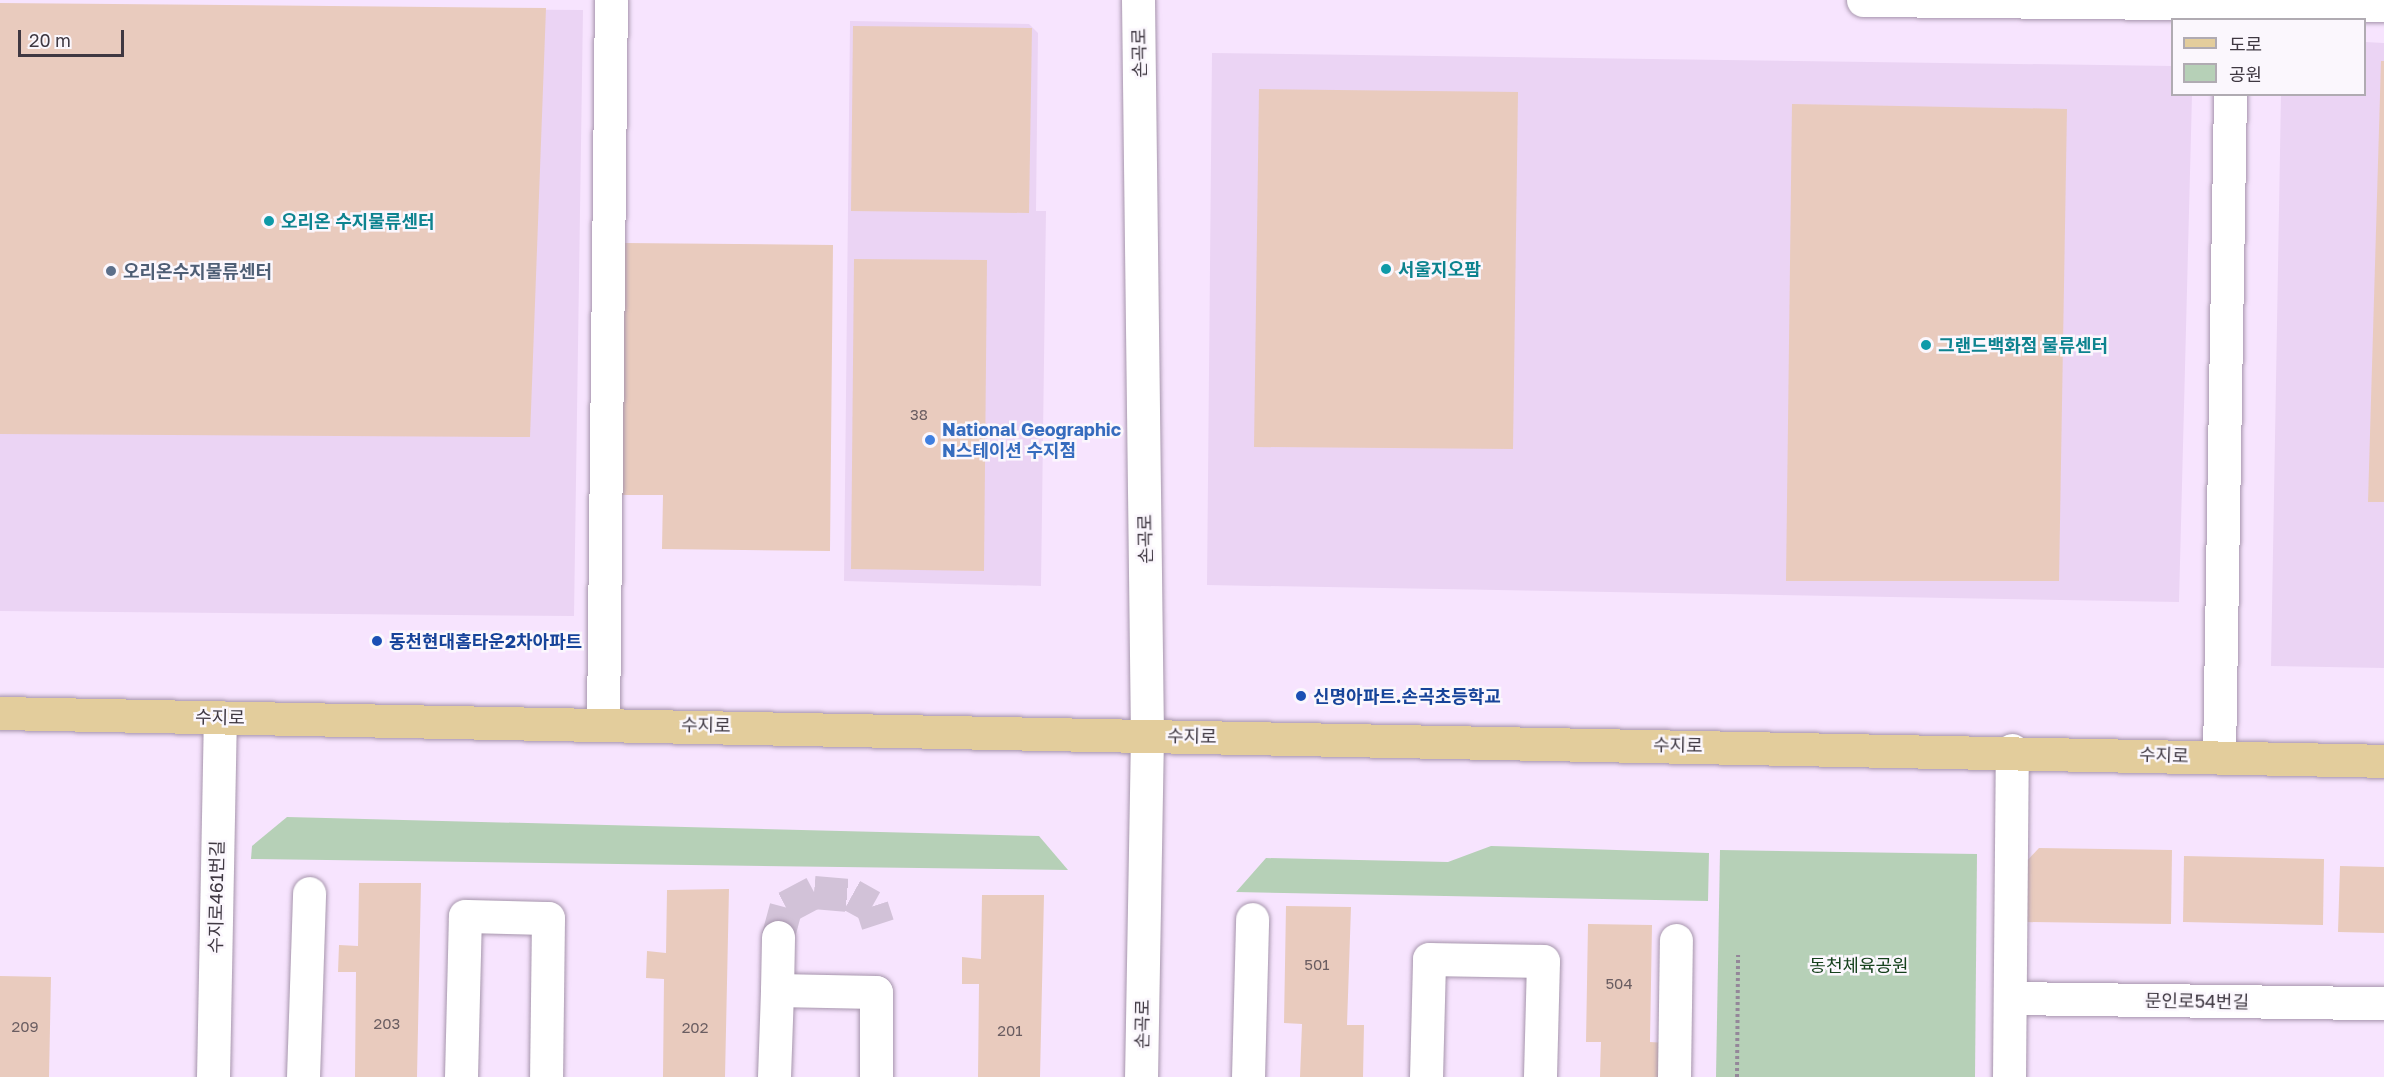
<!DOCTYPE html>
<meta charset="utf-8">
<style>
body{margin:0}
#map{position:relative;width:2384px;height:1077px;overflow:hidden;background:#f7e4fe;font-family:"Golos Text","Noto Sans KR",sans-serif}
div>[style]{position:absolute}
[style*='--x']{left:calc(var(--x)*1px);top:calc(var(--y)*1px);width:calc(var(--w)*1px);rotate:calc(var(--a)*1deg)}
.built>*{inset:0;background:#ebd4f4}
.green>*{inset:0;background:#b6d0b7}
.building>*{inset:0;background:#e9cbbe}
.minor-tunnel>*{height:33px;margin-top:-16.5px;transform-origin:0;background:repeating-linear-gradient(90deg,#d2c2d8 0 33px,transparent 0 49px)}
.path>*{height:4px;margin-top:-2px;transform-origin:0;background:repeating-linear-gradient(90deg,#948799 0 3px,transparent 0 6px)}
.roads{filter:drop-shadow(0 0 2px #a695ac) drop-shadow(0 0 2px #a695ac)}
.minor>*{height:33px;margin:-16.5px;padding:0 16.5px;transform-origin:16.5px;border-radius:16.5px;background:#fff}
.major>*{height:33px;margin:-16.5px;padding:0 16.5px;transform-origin:16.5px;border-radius:16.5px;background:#e3cd9c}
.dots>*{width:16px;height:16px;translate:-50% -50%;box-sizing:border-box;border:3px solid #fbf7fd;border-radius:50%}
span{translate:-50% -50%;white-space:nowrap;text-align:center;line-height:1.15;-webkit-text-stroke:5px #fbf7fd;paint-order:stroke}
.number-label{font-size:15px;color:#6a5d61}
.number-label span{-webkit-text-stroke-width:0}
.street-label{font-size:18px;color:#3f3842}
.culture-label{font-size:18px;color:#0d838f;font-weight:700}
.left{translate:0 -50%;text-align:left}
.service-label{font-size:18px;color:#4e5e75;font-weight:700}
.shop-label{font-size:18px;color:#366cbe;font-weight:700}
.transit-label{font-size:18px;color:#164399;font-weight:700}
.park-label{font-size:18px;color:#15411c}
.legend{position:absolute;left:2171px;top:18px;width:195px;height:78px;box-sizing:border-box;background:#fbf7fd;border:2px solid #b0abb2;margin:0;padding:8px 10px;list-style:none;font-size:18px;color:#3f3842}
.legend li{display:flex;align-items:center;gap:12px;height:30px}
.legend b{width:30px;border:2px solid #b0abb2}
.scale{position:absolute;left:18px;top:30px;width:106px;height:27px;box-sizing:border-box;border:3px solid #3f3842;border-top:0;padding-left:8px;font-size:18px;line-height:21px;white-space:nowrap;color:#3f3842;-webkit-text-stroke:4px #fbf7fd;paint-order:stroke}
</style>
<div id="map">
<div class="built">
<i style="clip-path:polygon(0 7px,583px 10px,574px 616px,0 611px)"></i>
<i style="clip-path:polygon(850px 21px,1029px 24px,1038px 33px,1036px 211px,1046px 211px,1041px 586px,844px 581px)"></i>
<i style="clip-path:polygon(2365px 42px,2384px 43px,2384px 668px,2271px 666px,2281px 95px,2364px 94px)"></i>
<i style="clip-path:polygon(1212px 53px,2172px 66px,2172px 94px,2192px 95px,2179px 602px,1207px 585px)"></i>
</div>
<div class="green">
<i style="clip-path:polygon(287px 817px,1039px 836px,1068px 870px,251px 859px,252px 846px)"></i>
<i style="clip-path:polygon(1491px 846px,1709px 853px,1708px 901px,1236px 892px,1266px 858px,1448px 862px)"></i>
<i style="clip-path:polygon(1720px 850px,1977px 854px,1975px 1077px,1716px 1077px)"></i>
</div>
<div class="building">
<i style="clip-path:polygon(0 3px,546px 8px,530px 437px,0 434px)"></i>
<i style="clip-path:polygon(853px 26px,1032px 28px,1029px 213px,851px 211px)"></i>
<i style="clip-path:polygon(2381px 61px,2384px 61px,2384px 502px,2368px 502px)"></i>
<i style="clip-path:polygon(1259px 89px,1518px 92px,1513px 449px,1254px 447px)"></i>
<i style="clip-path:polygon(1792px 104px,2067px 109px,2059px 581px,1786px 581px)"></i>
<i style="clip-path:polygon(625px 243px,833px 245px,830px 551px,662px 549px,663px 495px,622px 495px)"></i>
<i style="clip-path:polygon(854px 259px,987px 260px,984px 571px,851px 569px)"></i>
<i style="clip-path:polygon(2039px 848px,2172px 850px,2171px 924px,2024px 922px,2025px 863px)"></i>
<i style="clip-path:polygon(2184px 856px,2324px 859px,2323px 925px,2183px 922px)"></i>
<i style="clip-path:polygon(2340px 866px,2384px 867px,2384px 933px,2338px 932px)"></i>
<i style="clip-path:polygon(359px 883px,421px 883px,417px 1077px,355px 1077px,356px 972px,338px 972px,339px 945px,358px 946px)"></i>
<i style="clip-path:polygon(729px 889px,725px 1077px,663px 1077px,664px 979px,646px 978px,647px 951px,666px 953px,667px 890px)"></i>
<i style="clip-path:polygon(982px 895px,1044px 895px,1040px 1077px,978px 1077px,979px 984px,962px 984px,962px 957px,981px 959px)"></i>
<i style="clip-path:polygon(1286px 906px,1351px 907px,1347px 1025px,1364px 1025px,1363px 1077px,1300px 1077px,1302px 1024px,1284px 1023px)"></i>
<i style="clip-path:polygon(1588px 924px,1652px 925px,1650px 1042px,1666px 1043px,1665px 1077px,1600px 1077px,1601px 1042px,1586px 1042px)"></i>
<i style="clip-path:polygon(0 976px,51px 977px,49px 1077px,0 1077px)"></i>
</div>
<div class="minor-tunnel">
<i style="--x:778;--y:937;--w:31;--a:-75"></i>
<i style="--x:786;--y:907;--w:32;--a:-28"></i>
<i style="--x:814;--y:892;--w:38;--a:5"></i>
<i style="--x:852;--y:895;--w:23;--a:29"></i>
<i style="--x:872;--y:906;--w:19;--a:72"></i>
</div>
<div class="path">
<i style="--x:1737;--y:1077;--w:122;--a:-89.5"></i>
</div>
<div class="roads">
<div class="minor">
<i style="--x:1138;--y:0;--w:735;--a:89.3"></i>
<i style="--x:1147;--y:735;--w:342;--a:91"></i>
<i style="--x:1863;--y:0;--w:521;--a:0.55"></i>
<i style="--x:603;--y:722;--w:722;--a:-89.37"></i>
<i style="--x:2219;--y:757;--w:663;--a:-89.05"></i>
<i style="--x:777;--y:990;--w:53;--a:-88.9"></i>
<i style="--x:2010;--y:998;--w:374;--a:0.8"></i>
<i style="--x:213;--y:1077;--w:360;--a:-88.9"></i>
<i style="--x:303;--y:1077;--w:184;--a:-88.1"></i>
<i style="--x:461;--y:1077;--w:161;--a:-88.6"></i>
<i style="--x:465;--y:916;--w:83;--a:1.4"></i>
<i style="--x:548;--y:918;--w:159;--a:90.7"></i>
<i style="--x:774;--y:1077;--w:87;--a:-88"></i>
<i style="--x:777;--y:990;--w:99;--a:1.2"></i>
<i style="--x:876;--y:992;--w:85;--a:90"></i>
<i style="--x:1248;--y:1077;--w:158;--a:-88.5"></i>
<i style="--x:1426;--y:1077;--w:118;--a:-88.5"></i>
<i style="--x:1429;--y:959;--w:114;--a:1"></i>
<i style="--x:1543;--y:961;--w:116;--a:91.5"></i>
<i style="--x:1674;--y:1077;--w:137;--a:-89.2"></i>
<i style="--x:2009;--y:1077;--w:327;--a:-89.5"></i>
</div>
<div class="major">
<i style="--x:0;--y:713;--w:2384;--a:1.15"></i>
</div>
</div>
<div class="dots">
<i style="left:269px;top:221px;background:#0f9aa8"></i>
<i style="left:1386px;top:269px;background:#0f9aa8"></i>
<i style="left:111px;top:271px;background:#5c6f8a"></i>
<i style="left:1926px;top:345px;background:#0f9aa8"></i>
<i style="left:930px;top:440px;background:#3f7fe0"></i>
<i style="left:377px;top:641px;background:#1a4fb4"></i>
<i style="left:1301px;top:696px;background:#1a4fb4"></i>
</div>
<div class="number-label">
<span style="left:919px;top:415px">38</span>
<span style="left:1317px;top:965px">501</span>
<span style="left:1619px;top:984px">504</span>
<span style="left:387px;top:1024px">203</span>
<span style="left:25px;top:1027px">209</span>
<span style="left:695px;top:1028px">202</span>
<span style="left:1010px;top:1031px">201</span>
</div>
<div class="street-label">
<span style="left:1139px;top:53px;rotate:-91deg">손곡로</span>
<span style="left:1145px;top:539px;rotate:-91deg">손곡로</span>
<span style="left:220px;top:717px;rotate:1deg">수지로</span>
<span style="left:706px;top:725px;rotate:1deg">수지로</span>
<span style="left:1192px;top:736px;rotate:1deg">수지로</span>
<span style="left:1678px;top:745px;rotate:1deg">수지로</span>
<span style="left:2164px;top:755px;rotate:2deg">수지로</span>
<span style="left:216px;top:897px;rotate:-89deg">수지로461번길</span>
<span style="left:2197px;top:1001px;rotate:1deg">문인로54번길</span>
<span style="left:1142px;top:1024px;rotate:-89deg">손곡로</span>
</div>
<div class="culture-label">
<span class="left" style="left:281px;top:221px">오리온 수지물류센터</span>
<span class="left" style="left:1398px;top:269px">서울지오팜</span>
<span class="left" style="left:1938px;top:345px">그랜드백화점 물류센터</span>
</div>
<div class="service-label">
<span class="left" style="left:123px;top:271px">오리온수지물류센터</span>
</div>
<div class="shop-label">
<span class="left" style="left:942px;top:440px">National Geographic<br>N스테이션 수지점</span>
</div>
<div class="transit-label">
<span class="left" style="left:389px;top:641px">동천현대홈타운2차아파트</span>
<span class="left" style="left:1313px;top:696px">신명아파트.손곡초등학교</span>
</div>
<div class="park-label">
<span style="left:1859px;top:965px">동천체육공원</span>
</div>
<ul class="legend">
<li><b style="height:8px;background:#e3cd9c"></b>도로</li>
<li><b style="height:16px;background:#b6d0b7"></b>공원</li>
</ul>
<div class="scale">20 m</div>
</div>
